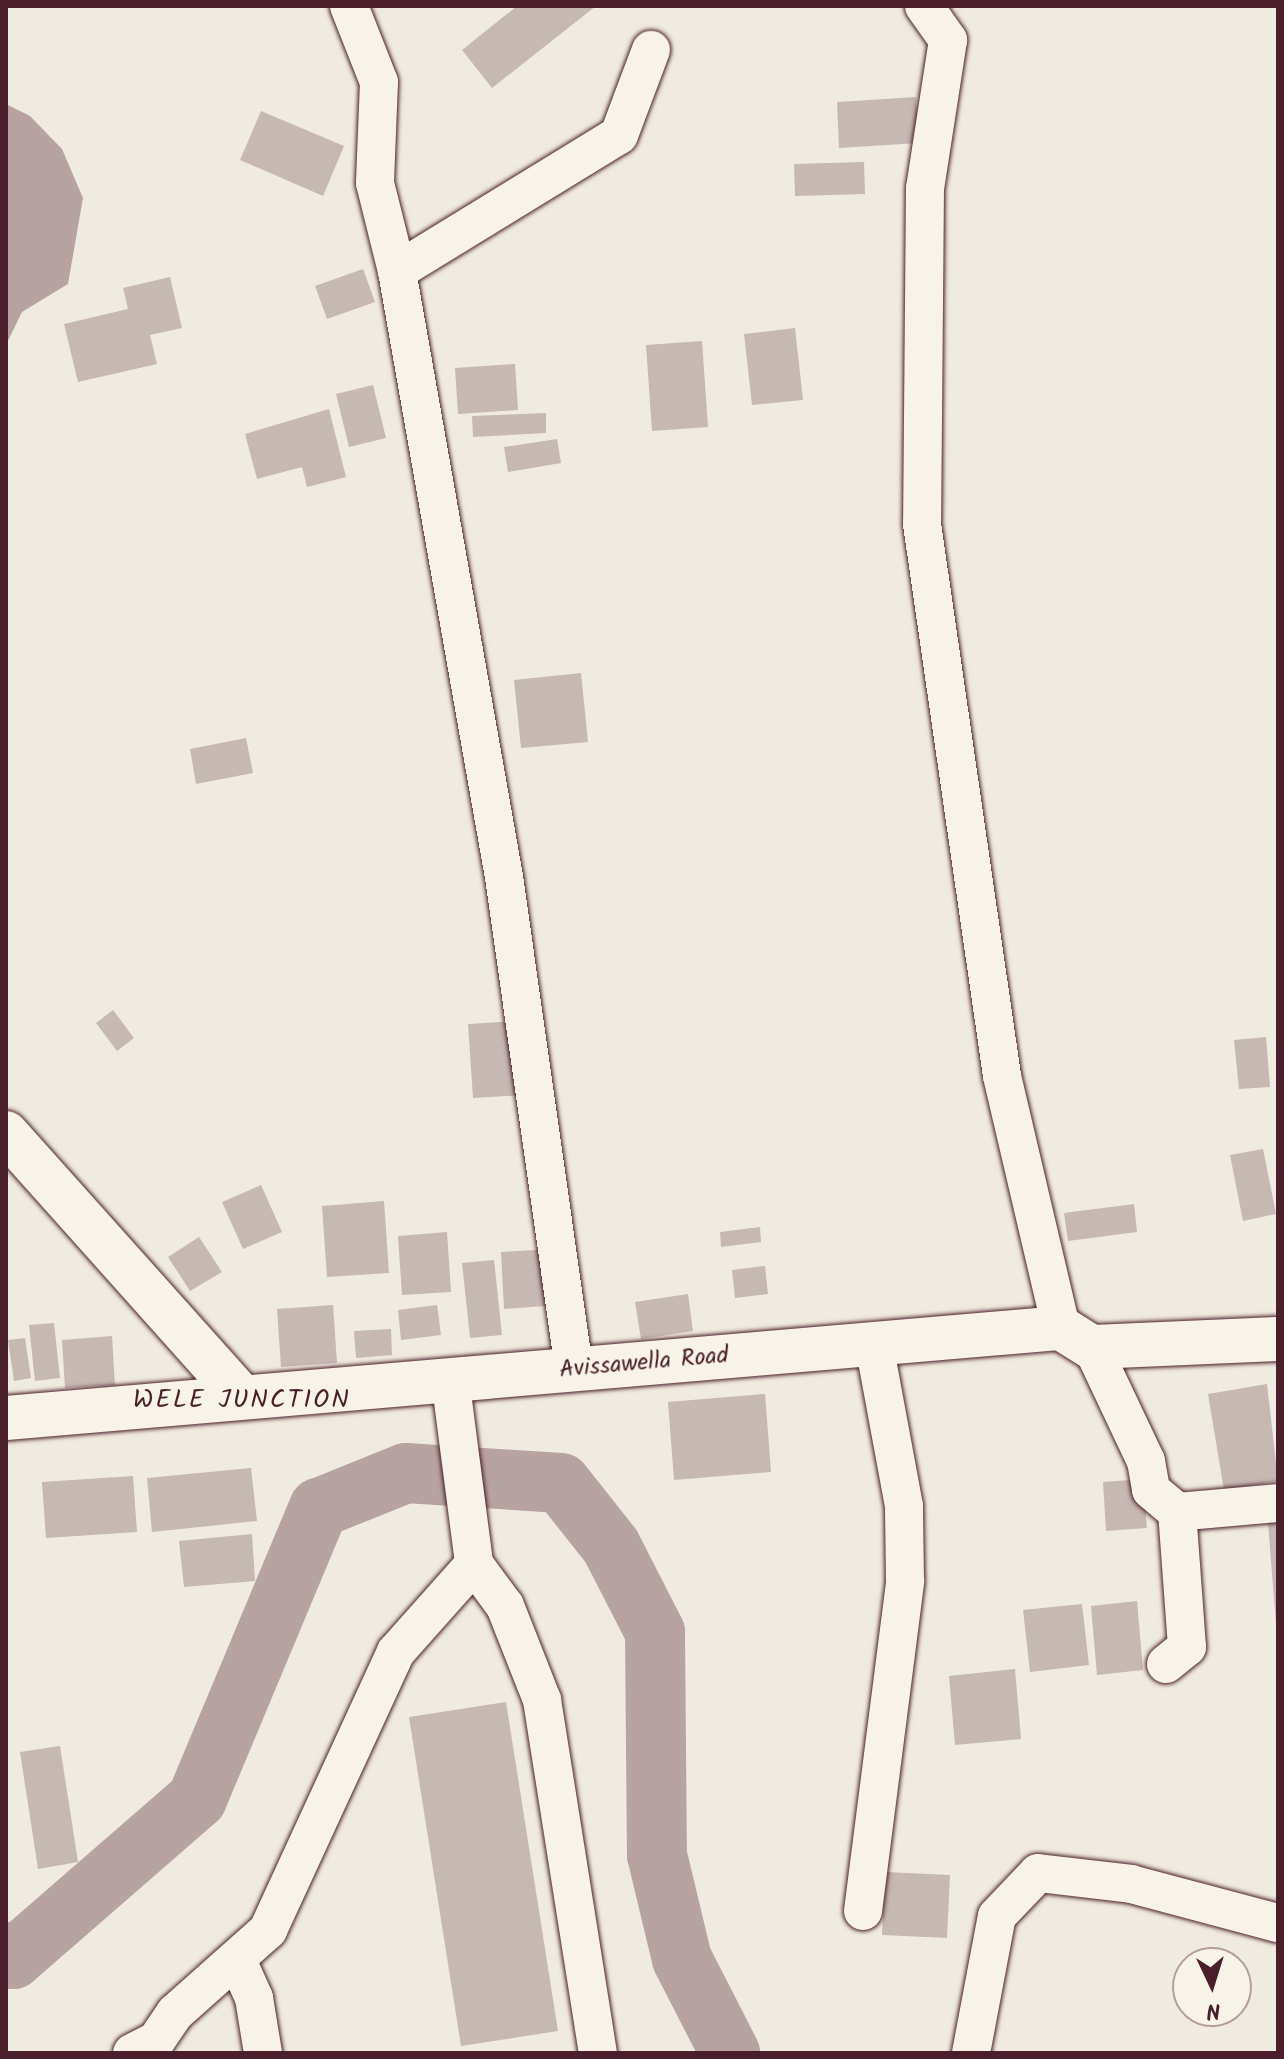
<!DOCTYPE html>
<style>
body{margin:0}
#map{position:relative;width:1284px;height:2059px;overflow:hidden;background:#f0ebe0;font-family:Kalam,sans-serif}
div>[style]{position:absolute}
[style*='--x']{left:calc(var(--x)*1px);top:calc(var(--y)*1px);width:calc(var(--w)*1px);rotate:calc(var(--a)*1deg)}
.water>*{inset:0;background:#b7a4a2}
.river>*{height:60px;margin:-30px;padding:0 30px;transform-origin:30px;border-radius:30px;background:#b7a4a2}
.building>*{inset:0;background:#c6b8b3}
.roads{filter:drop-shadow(0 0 2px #4a1f2b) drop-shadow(0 0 2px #4a1f2b)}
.street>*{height:38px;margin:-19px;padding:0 19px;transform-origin:19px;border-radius:19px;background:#f7f3e8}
.primary>*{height:44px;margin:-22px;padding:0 22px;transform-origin:22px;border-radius:22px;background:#f7f3e8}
span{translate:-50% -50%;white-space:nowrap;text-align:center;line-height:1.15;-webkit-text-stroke:6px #f7f3e8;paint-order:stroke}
.street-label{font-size:24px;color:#4a1f2b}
.neighbourhood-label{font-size:26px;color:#4a1f2b;letter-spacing:2px}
.frame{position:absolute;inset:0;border:8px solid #4a1f2b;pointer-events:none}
.north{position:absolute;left:1172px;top:1947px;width:80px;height:80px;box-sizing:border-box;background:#f7f3e8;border:2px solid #b29e9c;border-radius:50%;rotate:176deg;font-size:22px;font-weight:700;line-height:32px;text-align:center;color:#4a1f2b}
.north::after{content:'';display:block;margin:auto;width:28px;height:36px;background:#4a1f2b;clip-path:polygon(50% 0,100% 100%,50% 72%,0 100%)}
</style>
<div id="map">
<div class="water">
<i style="clip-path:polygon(6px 104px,30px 116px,62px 149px,83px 198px,68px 284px,22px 312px,6px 345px)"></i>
</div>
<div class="river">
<i style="--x:6;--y:1952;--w:10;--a:45"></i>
<i style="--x:13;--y:1959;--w:244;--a:-41"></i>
<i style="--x:197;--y:1799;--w:316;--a:-67.3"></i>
<i style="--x:319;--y:1508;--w:94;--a:-21.9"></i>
<i style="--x:406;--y:1473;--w:155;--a:3.7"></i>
<i style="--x:561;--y:1483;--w:80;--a:51.6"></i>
<i style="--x:611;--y:1546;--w:97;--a:62.9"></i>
<i style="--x:655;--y:1632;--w:223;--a:89.5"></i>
<i style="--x:657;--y:1855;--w:107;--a:76.5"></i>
<i style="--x:682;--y:1959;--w:106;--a:62.9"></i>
</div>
<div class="building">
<i style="clip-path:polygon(517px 6px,596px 6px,492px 88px,462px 50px)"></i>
<i style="clip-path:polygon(916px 97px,919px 143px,839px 148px,837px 102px)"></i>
<i style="clip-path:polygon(261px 111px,344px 146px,323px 196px,240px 160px)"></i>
<i style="clip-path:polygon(864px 162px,865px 194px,795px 196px,794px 164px)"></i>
<i style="clip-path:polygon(363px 269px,375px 302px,327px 319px,315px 286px)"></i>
<i style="clip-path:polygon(170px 277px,182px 328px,150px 335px,157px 364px,78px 382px,64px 324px,128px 309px,123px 288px)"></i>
<i style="clip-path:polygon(795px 328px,803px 400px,752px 405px,744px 334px)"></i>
<i style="clip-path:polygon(702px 341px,708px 427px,652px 431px,646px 345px)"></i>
<i style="clip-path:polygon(515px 364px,518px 410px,458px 414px,455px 368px)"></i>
<i style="clip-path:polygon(373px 385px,386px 438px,349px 447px,336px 394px)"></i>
<i style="clip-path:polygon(329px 409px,346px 477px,307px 487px,302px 467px,257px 479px,245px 434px)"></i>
<i style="clip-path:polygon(546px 413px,546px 433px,473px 437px,472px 416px)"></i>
<i style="clip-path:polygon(557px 439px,561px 463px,508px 472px,504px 447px)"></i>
<i style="clip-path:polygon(581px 673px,588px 742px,521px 748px,514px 680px)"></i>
<i style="clip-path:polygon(246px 738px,253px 773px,196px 784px,190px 749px)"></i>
<i style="clip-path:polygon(113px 1010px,134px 1038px,117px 1051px,96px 1023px)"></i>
<i style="clip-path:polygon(520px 1021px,524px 1095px,473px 1098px,468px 1024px)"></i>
<i style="clip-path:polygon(1266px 1037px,1270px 1087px,1239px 1089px,1234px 1040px)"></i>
<i style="clip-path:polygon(1263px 1149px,1276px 1214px,1243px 1221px,1230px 1155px)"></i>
<i style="clip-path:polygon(261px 1185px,282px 1232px,243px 1249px,222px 1202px)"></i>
<i style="clip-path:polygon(384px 1201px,389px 1273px,327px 1277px,322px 1206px)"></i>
<i style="clip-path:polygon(1134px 1204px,1137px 1232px,1068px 1241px,1064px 1213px)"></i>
<i style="clip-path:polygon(760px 1227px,761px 1242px,721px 1247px,720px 1232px)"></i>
<i style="clip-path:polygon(447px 1232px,451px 1292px,402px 1295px,398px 1236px)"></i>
<i style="clip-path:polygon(199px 1237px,222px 1272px,190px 1291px,168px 1257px)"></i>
<i style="clip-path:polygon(554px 1249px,558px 1305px,504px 1309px,501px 1252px)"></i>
<i style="clip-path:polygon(494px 1260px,502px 1335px,470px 1338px,462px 1263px)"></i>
<i style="clip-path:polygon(765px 1266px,768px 1294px,735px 1298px,732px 1270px)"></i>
<i style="clip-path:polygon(688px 1294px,693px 1331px,641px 1339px,635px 1302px)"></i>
<i style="clip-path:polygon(333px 1305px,337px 1363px,281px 1367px,277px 1309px)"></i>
<i style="clip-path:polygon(437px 1305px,441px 1335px,401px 1340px,398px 1310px)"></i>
<i style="clip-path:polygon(54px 1323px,60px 1378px,35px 1381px,29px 1325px)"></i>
<i style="clip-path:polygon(391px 1329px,392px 1355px,356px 1358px,354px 1331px)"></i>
<i style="clip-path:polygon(112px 1336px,115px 1385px,65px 1388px,62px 1340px)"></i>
<i style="clip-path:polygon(25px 1338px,31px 1378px,14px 1381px,8px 1340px)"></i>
<i style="clip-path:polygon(1267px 1384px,1278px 1481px,1224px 1490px,1208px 1394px)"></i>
<i style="clip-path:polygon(765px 1394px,771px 1472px,674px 1480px,668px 1402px)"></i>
<i style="clip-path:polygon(251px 1468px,257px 1521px,152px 1532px,147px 1478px)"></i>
<i style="clip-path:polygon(133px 1476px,137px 1532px,46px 1538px,42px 1482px)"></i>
<i style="clip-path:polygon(1143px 1479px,1147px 1528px,1106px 1531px,1103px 1482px)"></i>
<i style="clip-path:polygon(1278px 1522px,1278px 1624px,1276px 1624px,1268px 1523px)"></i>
<i style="clip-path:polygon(252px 1534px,255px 1581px,184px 1587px,179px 1541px)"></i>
<i style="clip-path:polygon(1137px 1601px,1143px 1670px,1097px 1675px,1091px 1606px)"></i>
<i style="clip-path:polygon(1082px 1604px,1089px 1665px,1030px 1672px,1023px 1610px)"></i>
<i style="clip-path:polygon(1015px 1669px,1021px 1739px,955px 1745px,949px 1676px)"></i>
<i style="clip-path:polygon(506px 1702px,558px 2031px,461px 2046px,409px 1717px)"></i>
<i style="clip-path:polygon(60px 1746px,78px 1862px,38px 1869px,20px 1752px)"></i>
<i style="clip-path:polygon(885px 1872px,950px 1875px,947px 1938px,882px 1935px)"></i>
</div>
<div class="roads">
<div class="street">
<i style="--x:349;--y:6;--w:82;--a:68.5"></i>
<i style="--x:379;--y:82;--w:101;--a:92.3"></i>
<i style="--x:375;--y:183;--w:91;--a:76"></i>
<i style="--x:397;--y:271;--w:615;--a:79.99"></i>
<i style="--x:504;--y:877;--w:497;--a:81.9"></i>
<i style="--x:924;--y:6;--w:42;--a:54.8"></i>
<i style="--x:948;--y:40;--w:150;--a:98.8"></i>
<i style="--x:925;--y:188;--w:336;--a:90.5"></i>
<i style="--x:922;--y:524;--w:558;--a:81.75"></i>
<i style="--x:1002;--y:1076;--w:259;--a:76.8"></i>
<i style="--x:397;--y:271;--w:260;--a:-31.5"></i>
<i style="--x:619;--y:135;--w:91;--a:-69.4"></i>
<i style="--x:1092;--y:1347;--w:126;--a:64.7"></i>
<i style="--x:1146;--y:1461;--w:29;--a:80"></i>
<i style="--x:1151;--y:1490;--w:34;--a:40"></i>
<i style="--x:1177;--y:1512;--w:101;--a:-5.1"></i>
<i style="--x:450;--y:1378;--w:188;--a:82.6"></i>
<i style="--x:474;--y:1564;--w:52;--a:53.6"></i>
<i style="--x:505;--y:1606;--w:101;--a:68.5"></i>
<i style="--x:542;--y:1700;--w:357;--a:81"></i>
<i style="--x:1166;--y:1664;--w:27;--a:-39"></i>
<i style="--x:1187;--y:1647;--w:135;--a:-94.2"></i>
<i style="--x:863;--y:1911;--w:333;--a:-82.7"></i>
<i style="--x:905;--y:1581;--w:75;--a:-90.8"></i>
<i style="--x:904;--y:1506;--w:165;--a:-100.5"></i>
<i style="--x:237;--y:1960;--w:42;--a:65.9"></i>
<i style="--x:254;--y:1998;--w:56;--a:80.7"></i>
<i style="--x:132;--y:2053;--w:27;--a:-27"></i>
<i style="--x:156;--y:2041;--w:34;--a:-56"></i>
<i style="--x:175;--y:2013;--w:125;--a:-41.7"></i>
<i style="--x:268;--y:1930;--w:306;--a:-65.3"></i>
<i style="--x:396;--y:1652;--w:118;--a:-48.4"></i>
<i style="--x:971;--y:2053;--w:139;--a:-79.3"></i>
<i style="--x:997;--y:1916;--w:59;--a:-46.4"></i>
<i style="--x:1038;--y:1873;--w:94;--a:6.7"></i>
<i style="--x:1131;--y:1884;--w:152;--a:14.9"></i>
</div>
<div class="primary">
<i style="--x:6;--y:1133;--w:354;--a:48.2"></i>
<i style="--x:6;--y:1418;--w:1059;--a:-4.88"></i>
<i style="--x:1061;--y:1328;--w:36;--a:32"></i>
<i style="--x:1092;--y:1347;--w:186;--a:-2.5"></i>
</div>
</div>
<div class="street-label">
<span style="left:644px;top:1363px;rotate:-5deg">Avissawella Road</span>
</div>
<div class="neighbourhood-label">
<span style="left:242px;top:1401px">WELE JUNCTION</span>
</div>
<div class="frame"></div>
<div class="north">N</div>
</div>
